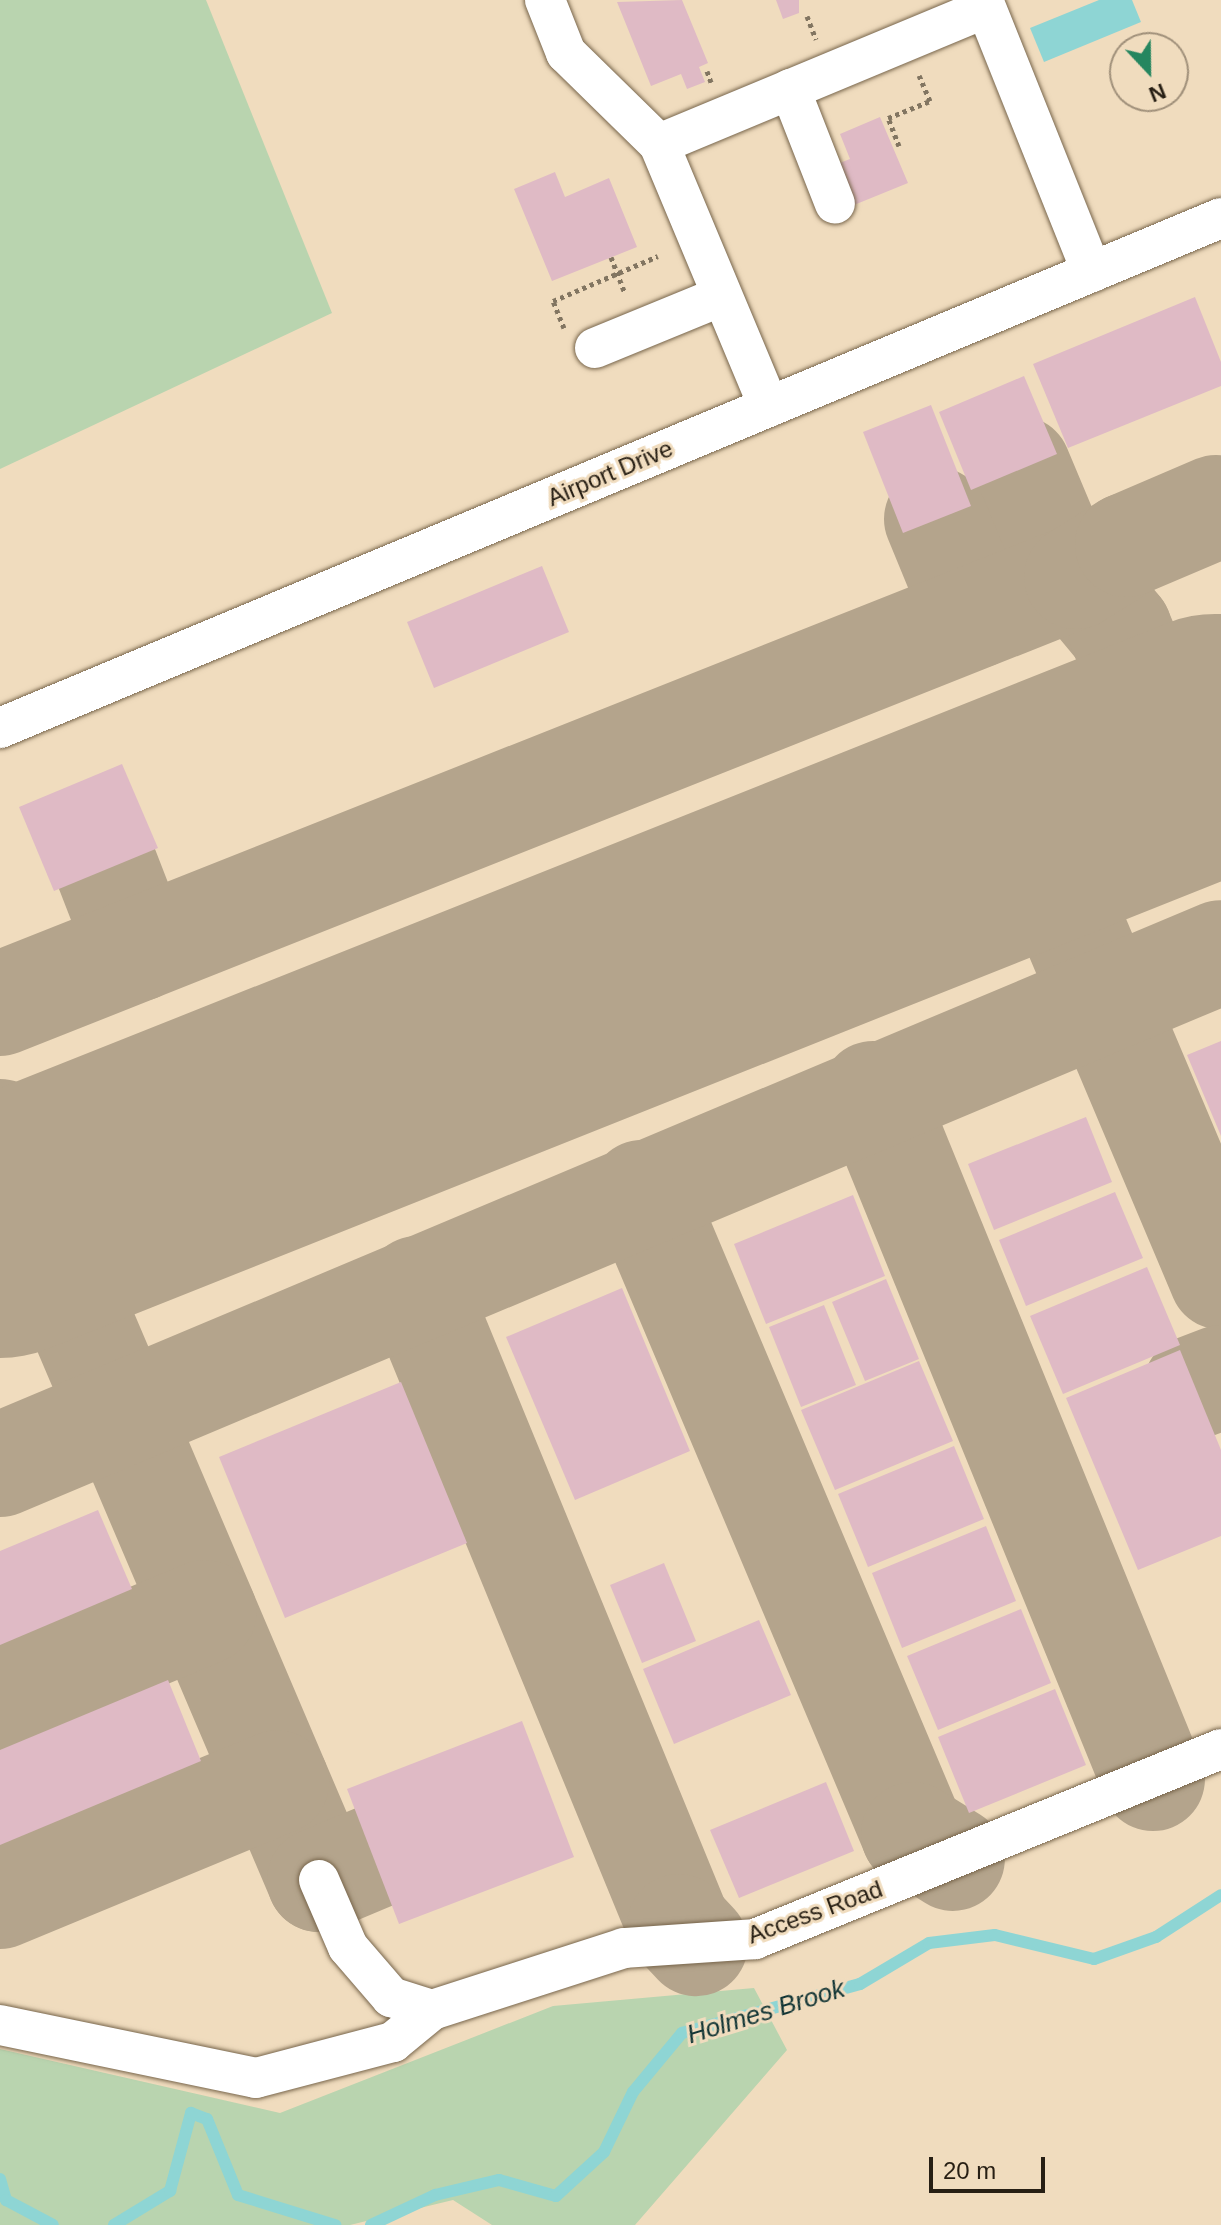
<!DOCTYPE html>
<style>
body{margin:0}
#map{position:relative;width:1221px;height:2225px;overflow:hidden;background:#f0dcbe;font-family:Arial,sans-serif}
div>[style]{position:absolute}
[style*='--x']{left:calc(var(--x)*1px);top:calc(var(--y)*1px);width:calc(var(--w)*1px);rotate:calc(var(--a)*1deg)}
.green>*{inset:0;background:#b9d4af}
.water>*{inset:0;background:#8ed5d4}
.stream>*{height:12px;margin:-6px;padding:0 6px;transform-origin:6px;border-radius:6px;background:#8ed5d4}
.taxiway>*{height:104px;margin:-52px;padding:0 52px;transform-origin:52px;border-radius:52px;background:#b4a48c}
.runway>*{height:260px;margin:-130px;padding:0 130px;transform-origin:130px;border-radius:130px;background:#b4a48c}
.building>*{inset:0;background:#dfbac5}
.path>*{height:5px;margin-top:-2.5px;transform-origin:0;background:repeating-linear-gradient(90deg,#827561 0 4px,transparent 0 8px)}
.roads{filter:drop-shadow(0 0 2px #78664c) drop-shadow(0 0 2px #78664c)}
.minor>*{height:40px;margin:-20px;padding:0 20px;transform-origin:20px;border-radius:20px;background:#fff}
span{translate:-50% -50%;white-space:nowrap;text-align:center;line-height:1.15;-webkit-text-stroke:6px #f0dcbe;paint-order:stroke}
.street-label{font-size:24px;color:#271f14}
.water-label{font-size:26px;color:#123535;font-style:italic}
.north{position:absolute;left:1109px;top:32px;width:80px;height:80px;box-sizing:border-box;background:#f0dcbe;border:2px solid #a0907a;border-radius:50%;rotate:158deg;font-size:22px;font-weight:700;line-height:32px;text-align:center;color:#271f14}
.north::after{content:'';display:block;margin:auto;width:28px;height:36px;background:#25865f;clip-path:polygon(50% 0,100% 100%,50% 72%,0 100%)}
.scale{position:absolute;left:929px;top:2157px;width:116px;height:36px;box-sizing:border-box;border:4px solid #271f14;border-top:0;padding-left:10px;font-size:24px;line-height:28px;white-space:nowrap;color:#271f14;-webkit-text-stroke:6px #f0dcbe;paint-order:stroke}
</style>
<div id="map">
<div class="green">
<i style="clip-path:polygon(0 0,206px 0,332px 313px,0 469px)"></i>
<i style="clip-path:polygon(754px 1988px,787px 2050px,635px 2225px,492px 2225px,453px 2200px,350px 2225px,0 2225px,0 2049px,280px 2113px,553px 2006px)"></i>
</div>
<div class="water">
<i style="clip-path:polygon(1099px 0,1132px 0,1141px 22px,1044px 62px,1030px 28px)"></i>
</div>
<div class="stream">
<i style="--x:0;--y:2179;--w:22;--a:74"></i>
<i style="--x:6;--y:2200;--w:53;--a:28"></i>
<i style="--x:114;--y:2225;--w:66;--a:-31.3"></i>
<i style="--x:170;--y:2191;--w:81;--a:-74.9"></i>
<i style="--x:191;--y:2113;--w:17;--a:21"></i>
<i style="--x:207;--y:2119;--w:82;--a:67.8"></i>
<i style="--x:238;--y:2195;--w:102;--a:17.2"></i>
<i style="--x:371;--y:2225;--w:71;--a:-25.1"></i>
<i style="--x:435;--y:2195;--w:66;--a:-13.2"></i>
<i style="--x:499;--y:2180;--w:59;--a:15.7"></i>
<i style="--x:556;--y:2196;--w:65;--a:-42.5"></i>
<i style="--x:604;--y:2152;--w:67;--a:-64.2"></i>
<i style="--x:633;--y:2092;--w:77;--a:-50.3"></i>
<i style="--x:682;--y:2033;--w:185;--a:-15.4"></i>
<i style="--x:860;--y:1984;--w:80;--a:-30.7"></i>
<i style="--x:929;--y:1943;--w:66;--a:-6.9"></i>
<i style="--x:995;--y:1935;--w:102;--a:13.6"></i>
<i style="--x:1094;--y:1959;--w:66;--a:-19.5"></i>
<i style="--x:1156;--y:1937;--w:77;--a:-32.9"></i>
</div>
<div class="taxiway">
<i style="--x:1019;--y:468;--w:121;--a:67.2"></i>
<i style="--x:936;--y:519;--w:105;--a:67.6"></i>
<i style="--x:1076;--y:577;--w:69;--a:50.3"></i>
<i style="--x:1120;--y:630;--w:141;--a:67.4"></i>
<i style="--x:1027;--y:818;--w:499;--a:67.1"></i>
<i style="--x:107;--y:869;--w:86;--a:68.8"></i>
<i style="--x:0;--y:1004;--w:1158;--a:-21.65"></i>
<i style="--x:1076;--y:577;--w:60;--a:-32.1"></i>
<i style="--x:1127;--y:545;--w:97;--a:-23.1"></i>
<i style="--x:873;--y:1093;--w:741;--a:67.8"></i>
<i style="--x:0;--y:1131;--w:814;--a:66.93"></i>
<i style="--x:319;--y:1880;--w:60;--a:-22.7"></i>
<i style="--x:642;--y:1192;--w:697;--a:67.11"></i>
<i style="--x:913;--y:1834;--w:47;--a:32"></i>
<i style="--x:417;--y:1288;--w:690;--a:67.67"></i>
<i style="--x:679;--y:1926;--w:25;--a:47"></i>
<i style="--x:1195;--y:1387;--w:28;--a:-21"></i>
<i style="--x:0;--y:1465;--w:1324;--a:-22.79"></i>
<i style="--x:0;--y:1698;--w:222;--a:-22.8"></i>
<i style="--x:0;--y:1897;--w:300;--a:-22.5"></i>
</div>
<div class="runway">
<i style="--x:0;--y:1228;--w:1308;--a:-21.72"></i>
</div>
<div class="building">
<i style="clip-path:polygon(682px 0,708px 63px,699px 67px,705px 82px,687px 89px,681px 74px,651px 86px,617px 2px)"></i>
<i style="clip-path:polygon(776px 0,799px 0,799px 13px,783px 19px)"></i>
<i style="clip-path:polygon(880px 117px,908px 183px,854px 205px,837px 164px,850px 159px,840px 134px)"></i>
<i style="clip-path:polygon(555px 172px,565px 197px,609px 178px,637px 247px,552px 281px,514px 189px)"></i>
<i style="clip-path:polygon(1195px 297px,1221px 362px,1221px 386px,1068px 448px,1033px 364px)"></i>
<i style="clip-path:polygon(1024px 376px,1057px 454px,971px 490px,939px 412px)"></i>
<i style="clip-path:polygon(931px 405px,971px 506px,903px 533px,863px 432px)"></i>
<i style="clip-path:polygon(542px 566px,569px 632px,434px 688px,407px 622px)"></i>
<i style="clip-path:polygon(122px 764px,158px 848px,54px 891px,19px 807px)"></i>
<i style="clip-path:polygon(1221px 1041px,1221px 1136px,1187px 1055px)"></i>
<i style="clip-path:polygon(1086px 1117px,1112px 1182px,994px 1230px,968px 1164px)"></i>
<i style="clip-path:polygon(1115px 1192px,1143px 1258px,1026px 1306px,999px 1240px)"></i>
<i style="clip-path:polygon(853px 1195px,885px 1276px,766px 1324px,734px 1244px)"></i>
<i style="clip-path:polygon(1147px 1267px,1180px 1345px,1063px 1394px,1030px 1316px)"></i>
<i style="clip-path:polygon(886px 1279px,919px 1359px,865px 1381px,832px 1302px)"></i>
<i style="clip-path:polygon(622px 1288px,690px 1451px,575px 1500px,506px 1337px)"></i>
<i style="clip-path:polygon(824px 1305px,856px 1385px,801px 1407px,769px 1327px)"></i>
<i style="clip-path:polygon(1180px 1350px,1221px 1450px,1221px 1536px,1138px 1570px,1066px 1398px)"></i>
<i style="clip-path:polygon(919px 1361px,953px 1441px,835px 1490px,801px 1410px)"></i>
<i style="clip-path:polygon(401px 1382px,467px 1543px,285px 1618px,219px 1457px)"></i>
<i style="clip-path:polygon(954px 1446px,984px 1519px,868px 1567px,838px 1494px)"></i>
<i style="clip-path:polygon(98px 1510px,132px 1589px,0 1645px,0 1551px)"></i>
<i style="clip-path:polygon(986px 1526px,1016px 1601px,902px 1648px,872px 1573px)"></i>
<i style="clip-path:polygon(664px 1563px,696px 1641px,642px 1663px,610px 1585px)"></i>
<i style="clip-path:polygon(1021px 1609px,1051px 1683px,938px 1730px,907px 1656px)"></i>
<i style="clip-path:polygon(759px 1620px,791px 1695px,674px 1744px,643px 1669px)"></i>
<i style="clip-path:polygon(168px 1680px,201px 1761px,0 1845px,0 1750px)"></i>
<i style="clip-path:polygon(1055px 1689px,1086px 1765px,969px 1813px,938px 1737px)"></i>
<i style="clip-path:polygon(522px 1721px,574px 1857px,399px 1924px,347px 1789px)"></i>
<i style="clip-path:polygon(826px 1782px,854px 1851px,739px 1898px,710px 1830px)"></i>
</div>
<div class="path">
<i style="--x:807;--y:16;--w:25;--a:69"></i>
<i style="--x:707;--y:71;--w:12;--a:70"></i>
<i style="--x:899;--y:146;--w:30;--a:-111"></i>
<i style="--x:888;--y:118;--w:45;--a:-22"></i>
<i style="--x:930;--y:101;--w:28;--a:-113"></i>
<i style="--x:611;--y:257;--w:39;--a:69"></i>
<i style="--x:564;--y:328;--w:29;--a:-112"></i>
<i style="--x:553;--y:301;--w:114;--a:-23.2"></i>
</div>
<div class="roads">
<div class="minor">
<i style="--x:545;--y:0;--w:57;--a:68.4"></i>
<i style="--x:566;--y:53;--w:130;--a:44.4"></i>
<i style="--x:659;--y:144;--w:285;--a:67.3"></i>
<i style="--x:983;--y:0;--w:293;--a:68.2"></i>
<i style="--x:790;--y:89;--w:123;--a:68.6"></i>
<i style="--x:659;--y:144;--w:353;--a:-22.6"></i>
<i style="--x:595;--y:348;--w:137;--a:-22.3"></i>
<i style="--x:0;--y:728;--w:1323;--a:-22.67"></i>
<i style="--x:319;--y:1880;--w:73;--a:66.6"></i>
<i style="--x:348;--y:1947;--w:66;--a:49.3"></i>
<i style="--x:391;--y:1997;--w:43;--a:17.6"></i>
<i style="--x:432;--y:2010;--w:202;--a:-17.9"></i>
<i style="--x:624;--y:1948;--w:131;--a:-3.9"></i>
<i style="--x:755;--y:1939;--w:503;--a:-22.18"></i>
<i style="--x:0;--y:2025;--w:261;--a:11.7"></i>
<i style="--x:256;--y:2078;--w:142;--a:-14.7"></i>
<i style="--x:393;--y:2042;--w:50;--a:-39.4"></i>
</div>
</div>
<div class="street-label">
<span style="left:610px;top:473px;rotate:-23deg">Airport Drive</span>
<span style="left:815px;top:1912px;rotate:-20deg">Access Road</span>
</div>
<div class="water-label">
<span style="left:766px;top:2012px;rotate:-17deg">Holmes Brook</span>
</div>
<div class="north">N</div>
<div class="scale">20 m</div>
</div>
